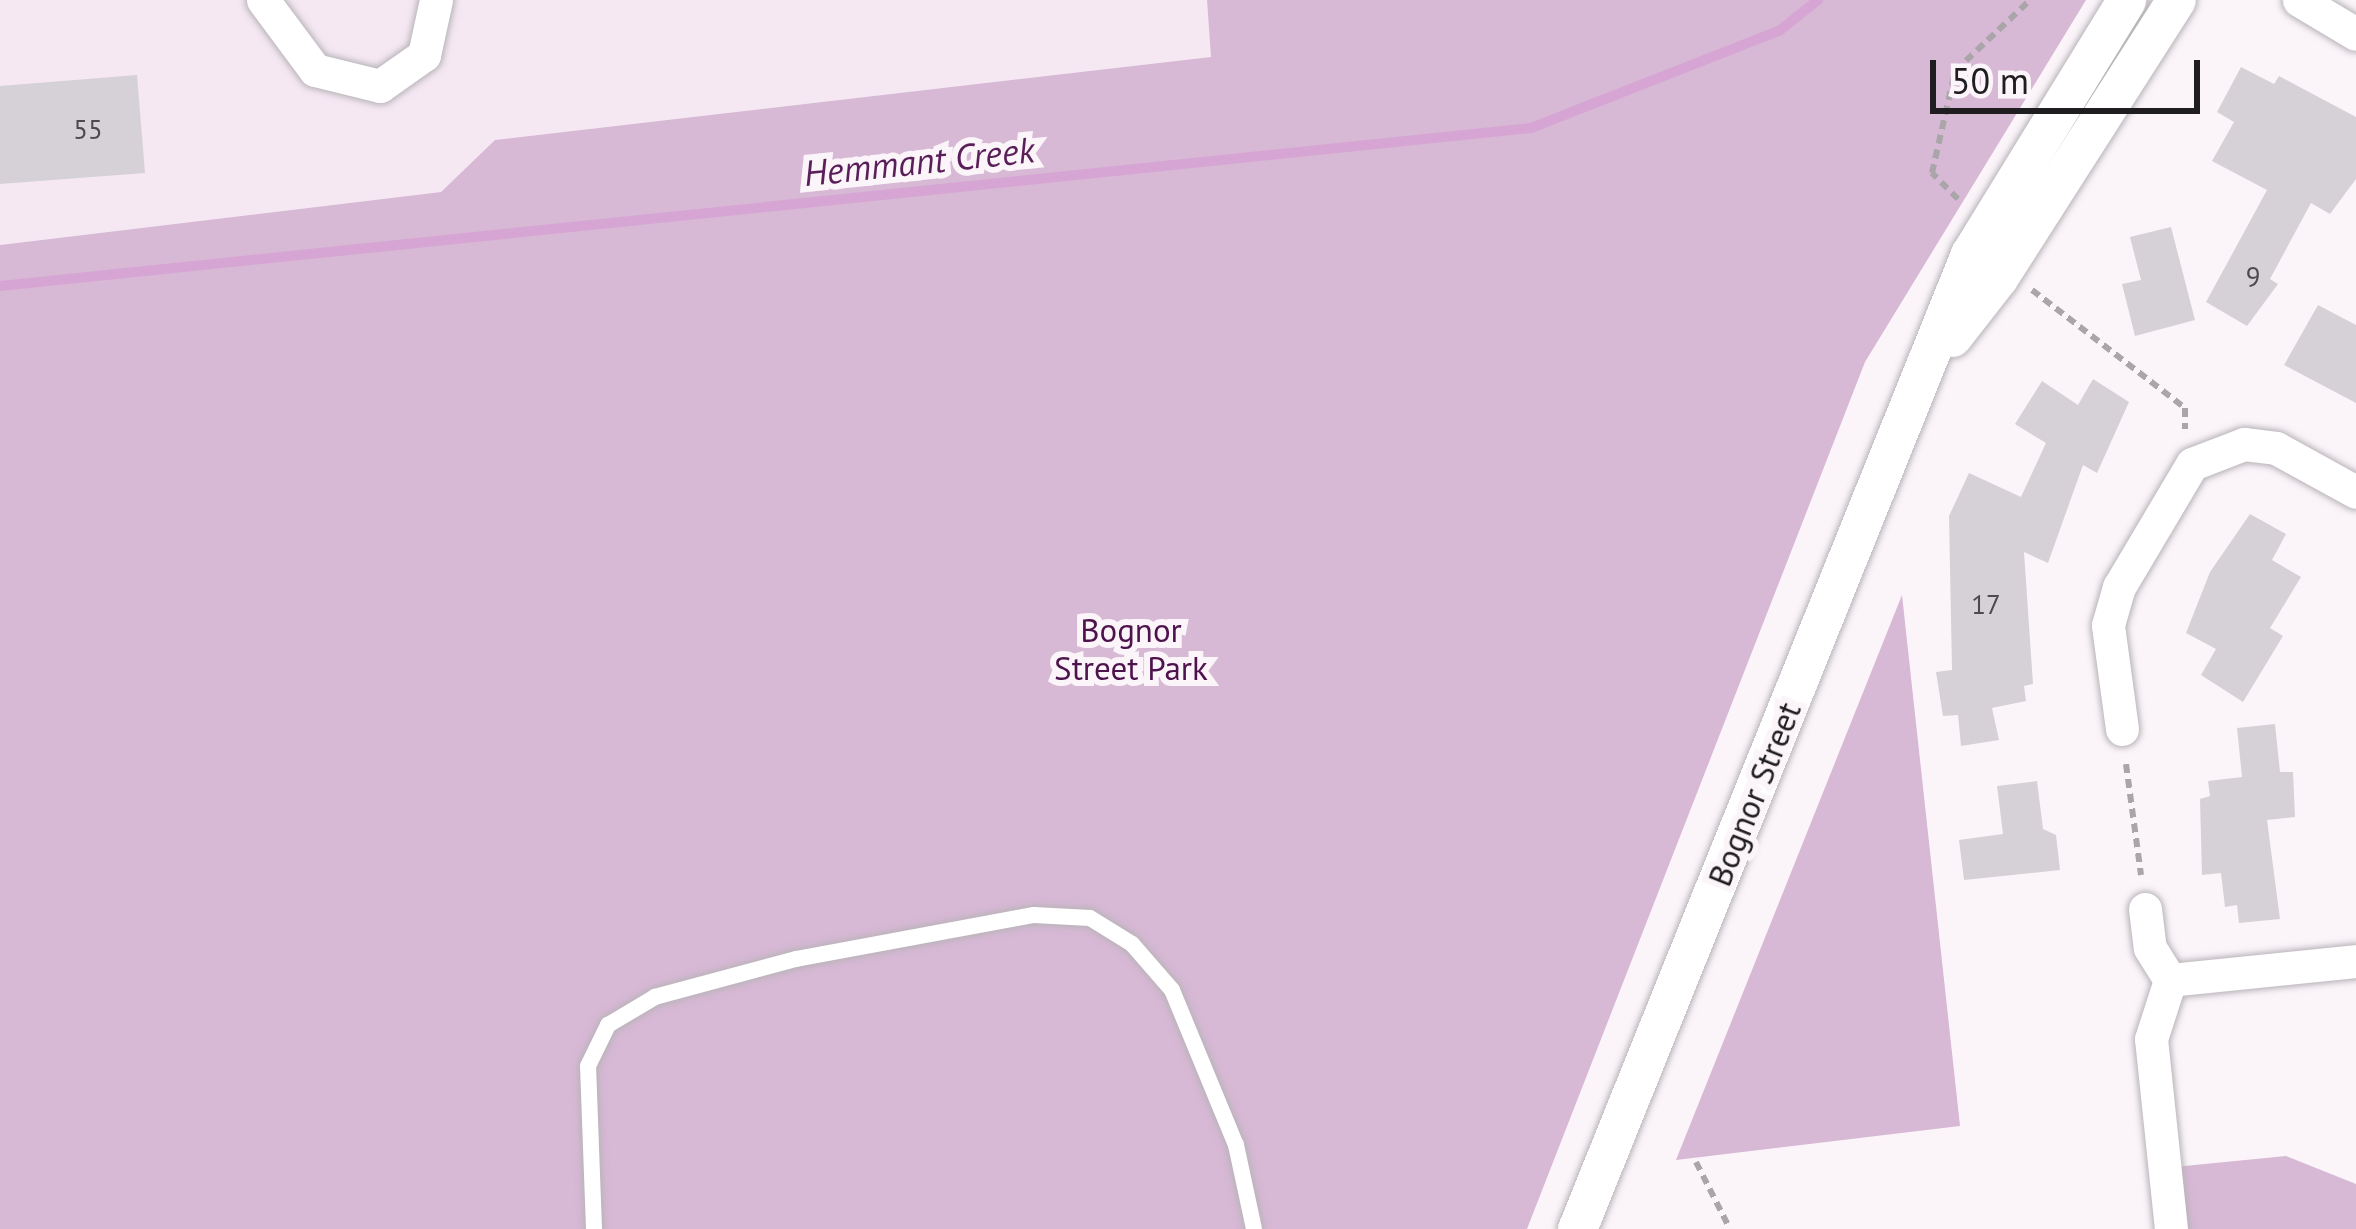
<!DOCTYPE html>
<style>
body{margin:0}
#map{position:relative;width:2356px;height:1229px;overflow:hidden;background:#fbf5fa;font-family:"PT Sans",sans-serif}
div>[style]{position:absolute}
[style*='--x']{left:calc(var(--x)*1px);top:calc(var(--y)*1px);width:calc(var(--w)*1px);rotate:calc(var(--a)*1deg)}
.built>*{inset:0;background:#f5e8f3}
.green>*{inset:0;background:#d7b8d5}
.stream>*{height:10px;margin:-5px;padding:0 5px;transform-origin:5px;border-radius:5px;background:#d7a5d4}
.building>*{inset:0;background:#d6d1d6}
.path>*{height:6px;margin-top:-3px;transform-origin:0;background:repeating-linear-gradient(90deg,#aaa5a9 0 9px,transparent 0 15px)}
.roads{filter:drop-shadow(0 0 3px #b9b4b9) drop-shadow(0 0 3px #b9b4b9)}
.service>*{height:16px;margin:-8px;padding:0 8px;transform-origin:8px;border-radius:8px;background:#fff}
.minor>*{height:33px;margin:-16.5px;padding:0 16.5px;transform-origin:16.5px;border-radius:16.5px;background:#fff}
.tertiary>*{height:39px;margin:-19.5px;padding:0 19.5px;transform-origin:19.5px;border-radius:19.5px;background:#fff}
span{translate:-50% -50%;white-space:nowrap;text-align:center;line-height:1.15;-webkit-text-stroke:12px #fbf5fa;paint-order:stroke}
.number-label{font-size:27px;color:#4d4a4d}
.number-label span{-webkit-text-stroke-width:0}
.park-label{font-size:33px;color:#4e134d}
.street-label{font-size:33px;color:#1f1d1f}
.water-label{font-size:36px;color:#5a1f59;font-style:italic}
.scale{position:absolute;left:1930px;top:60px;width:270px;height:54px;box-sizing:border-box;border:6px solid #1f1d1f;border-top:0;padding-left:15px;font-size:36px;line-height:42px;white-space:nowrap;color:#1f1d1f;-webkit-text-stroke:9px #fbf5fa;paint-order:stroke}
</style>
<div id="map">
<div class="built">
<i style="clip-path:polygon(0 0,1207px 0,1212px 57px,495px 140px,441px 192px,0 245px)"></i>
</div>
<div class="green">
<i style="clip-path:polygon(1207px 0,2086px 0,1865px 362px,1527px 1229px,0 1229px,0 245px,441px 192px,495px 140px,1211px 57px)"></i>
<i style="clip-path:polygon(1902px 595px,1960px 1126px,1676px 1160px)"></i>
<i style="clip-path:polygon(2286px 1156px,2356px 1184px,2356px 1229px,2171px 1229px,2164px 1168px)"></i>
</div>
<div class="stream">
<i style="--x:0;--y:286;--w:1539;--a:-5.89"></i>
<i style="--x:1531;--y:128;--w:266;--a:-21.4"></i>
<i style="--x:1779;--y:31;--w:50;--a:-38.5"></i>
</div>
<div class="building">
<i style="clip-path:polygon(2241px 67px,2274px 84px,2279px 76px,2356px 117px,2356px 179px,2330px 214px,2311px 203px,2270px 279px,2278px 284px,2247px 326px,2206px 302px,2267px 190px,2212px 161px,2234px 122px,2217px 112px)"></i>
<i style="clip-path:polygon(137px 75px,145px 173px,0 184px,0 86px)"></i>
<i style="clip-path:polygon(2171px 227px,2195px 320px,2135px 336px,2122px 284px,2141px 280px,2130px 237px)"></i>
<i style="clip-path:polygon(2318px 305px,2356px 325px,2356px 403px,2284px 365px)"></i>
<i style="clip-path:polygon(2093px 379px,2129px 402px,2097px 473px,2083px 465px,2048px 563px,2024px 552px,2033px 684px,2024px 686px,2026px 701px,1992px 708px,1999px 740px,1961px 746px,1958px 715px,1943px 716px,1936px 672px,1952px 670px,1949px 516px,1969px 473px,2021px 497px,2046px 443px,2015px 424px,2042px 381px,2078px 405px)"></i>
<i style="clip-path:polygon(2250px 514px,2286px 534px,2272px 560px,2301px 577px,2270px 628px,2283px 636px,2243px 702px,2201px 675px,2216px 649px,2186px 633px,2210px 572px)"></i>
<i style="clip-path:polygon(2275px 724px,2280px 772px,2293px 772px,2295px 817px,2267px 820px,2280px 919px,2239px 923px,2237px 905px,2225px 907px,2221px 873px,2202px 875px,2200px 799px,2210px 796px,2208px 781px,2242px 777px,2237px 728px)"></i>
<i style="clip-path:polygon(2037px 781px,2043px 829px,2056px 835px,2060px 870px,1964px 880px,1959px 840px,2003px 834px,1997px 786px)"></i>
</div>
<div class="path">
<i style="--x:1958;--y:199;--w:37;--a:-135"></i>
<i style="--x:1932;--y:173;--w:105;--a:-77.3"></i>
<i style="--x:1955;--y:71;--w:103;--a:-43.4"></i>
<i style="--x:2032;--y:290;--w:193;--a:37.6"></i>
<i style="--x:2185;--y:408;--w:21;--a:90"></i>
<i style="--x:2126;--y:764;--w:112;--a:82.3"></i>
<i style="--x:1696;--y:1162;--w:75;--a:63.1"></i>
</div>
<div class="roads">
<div class="service">
<i style="--x:594;--y:1229;--w:163;--a:-92.1"></i>
<i style="--x:588;--y:1066;--w:46;--a:-64"></i>
<i style="--x:608;--y:1025;--w:55;--a:-30.8"></i>
<i style="--x:655;--y:997;--w:146;--a:-15.1"></i>
<i style="--x:796;--y:959;--w:242;--a:-10.5"></i>
<i style="--x:1034;--y:915;--w:56;--a:3.1"></i>
<i style="--x:1090;--y:918;--w:49;--a:31.8"></i>
<i style="--x:1132;--y:944;--w:61;--a:49"></i>
<i style="--x:1172;--y:990;--w:168;--a:67.6"></i>
<i style="--x:1236;--y:1145;--w:86;--a:77.9"></i>
</div>
<div class="minor">
<i style="--x:263;--y:0;--w:87;--a:53.4"></i>
<i style="--x:315;--y:70;--w:67;--a:13.8"></i>
<i style="--x:380;--y:86;--w:54;--a:-35.2"></i>
<i style="--x:424;--y:55;--w:56;--a:-77.7"></i>
<i style="--x:2299;--y:0;--w:66;--a:30.8"></i>
<i style="--x:2122;--y:729;--w:105;--a:-97.7"></i>
<i style="--x:2108;--y:625;--w:40;--a:-74"></i>
<i style="--x:2119;--y:587;--w:143;--a:-59.3"></i>
<i style="--x:2192;--y:464;--w:56;--a:-21"></i>
<i style="--x:2244;--y:444;--w:32;--a:7"></i>
<i style="--x:2276;--y:448;--w:91;--a:28.8"></i>
<i style="--x:2145;--y:909;--w:39;--a:83"></i>
<i style="--x:2150;--y:948;--w:38;--a:58"></i>
<i style="--x:2171;--y:1229;--w:191;--a:-96"></i>
<i style="--x:2151;--y:1039;--w:62;--a:-72.1"></i>
<i style="--x:2170;--y:980;--w:187;--a:-5.8"></i>
</div>
<div class="tertiary">
<i style="--x:1952;--y:337;--w:75;--a:-52.1"></i>
<i style="--x:1998;--y:278;--w:330;--a:-57.4"></i>
<i style="--x:1577;--y:1229;--w:1051;--a:-68.05"></i>
<i style="--x:1970;--y:254;--w:298;--a:-58.4"></i>
</div>
</div>
<div class="number-label">
<span style="left:88px;top:130px">55</span>
<span style="left:2253px;top:277px">9</span>
<span style="left:1986px;top:605px">17</span>
</div>
<div class="park-label">
<span style="left:1131px;top:649px">Bognor<br>Street Park</span>
</div>
<div class="street-label">
<span style="left:1754px;top:794px;rotate:-68deg">Bognor Street</span>
</div>
<div class="water-label">
<span style="left:919px;top:161px;rotate:-6deg">Hemmant Creek</span>
</div>
<div class="scale">50 m</div>
</div>
